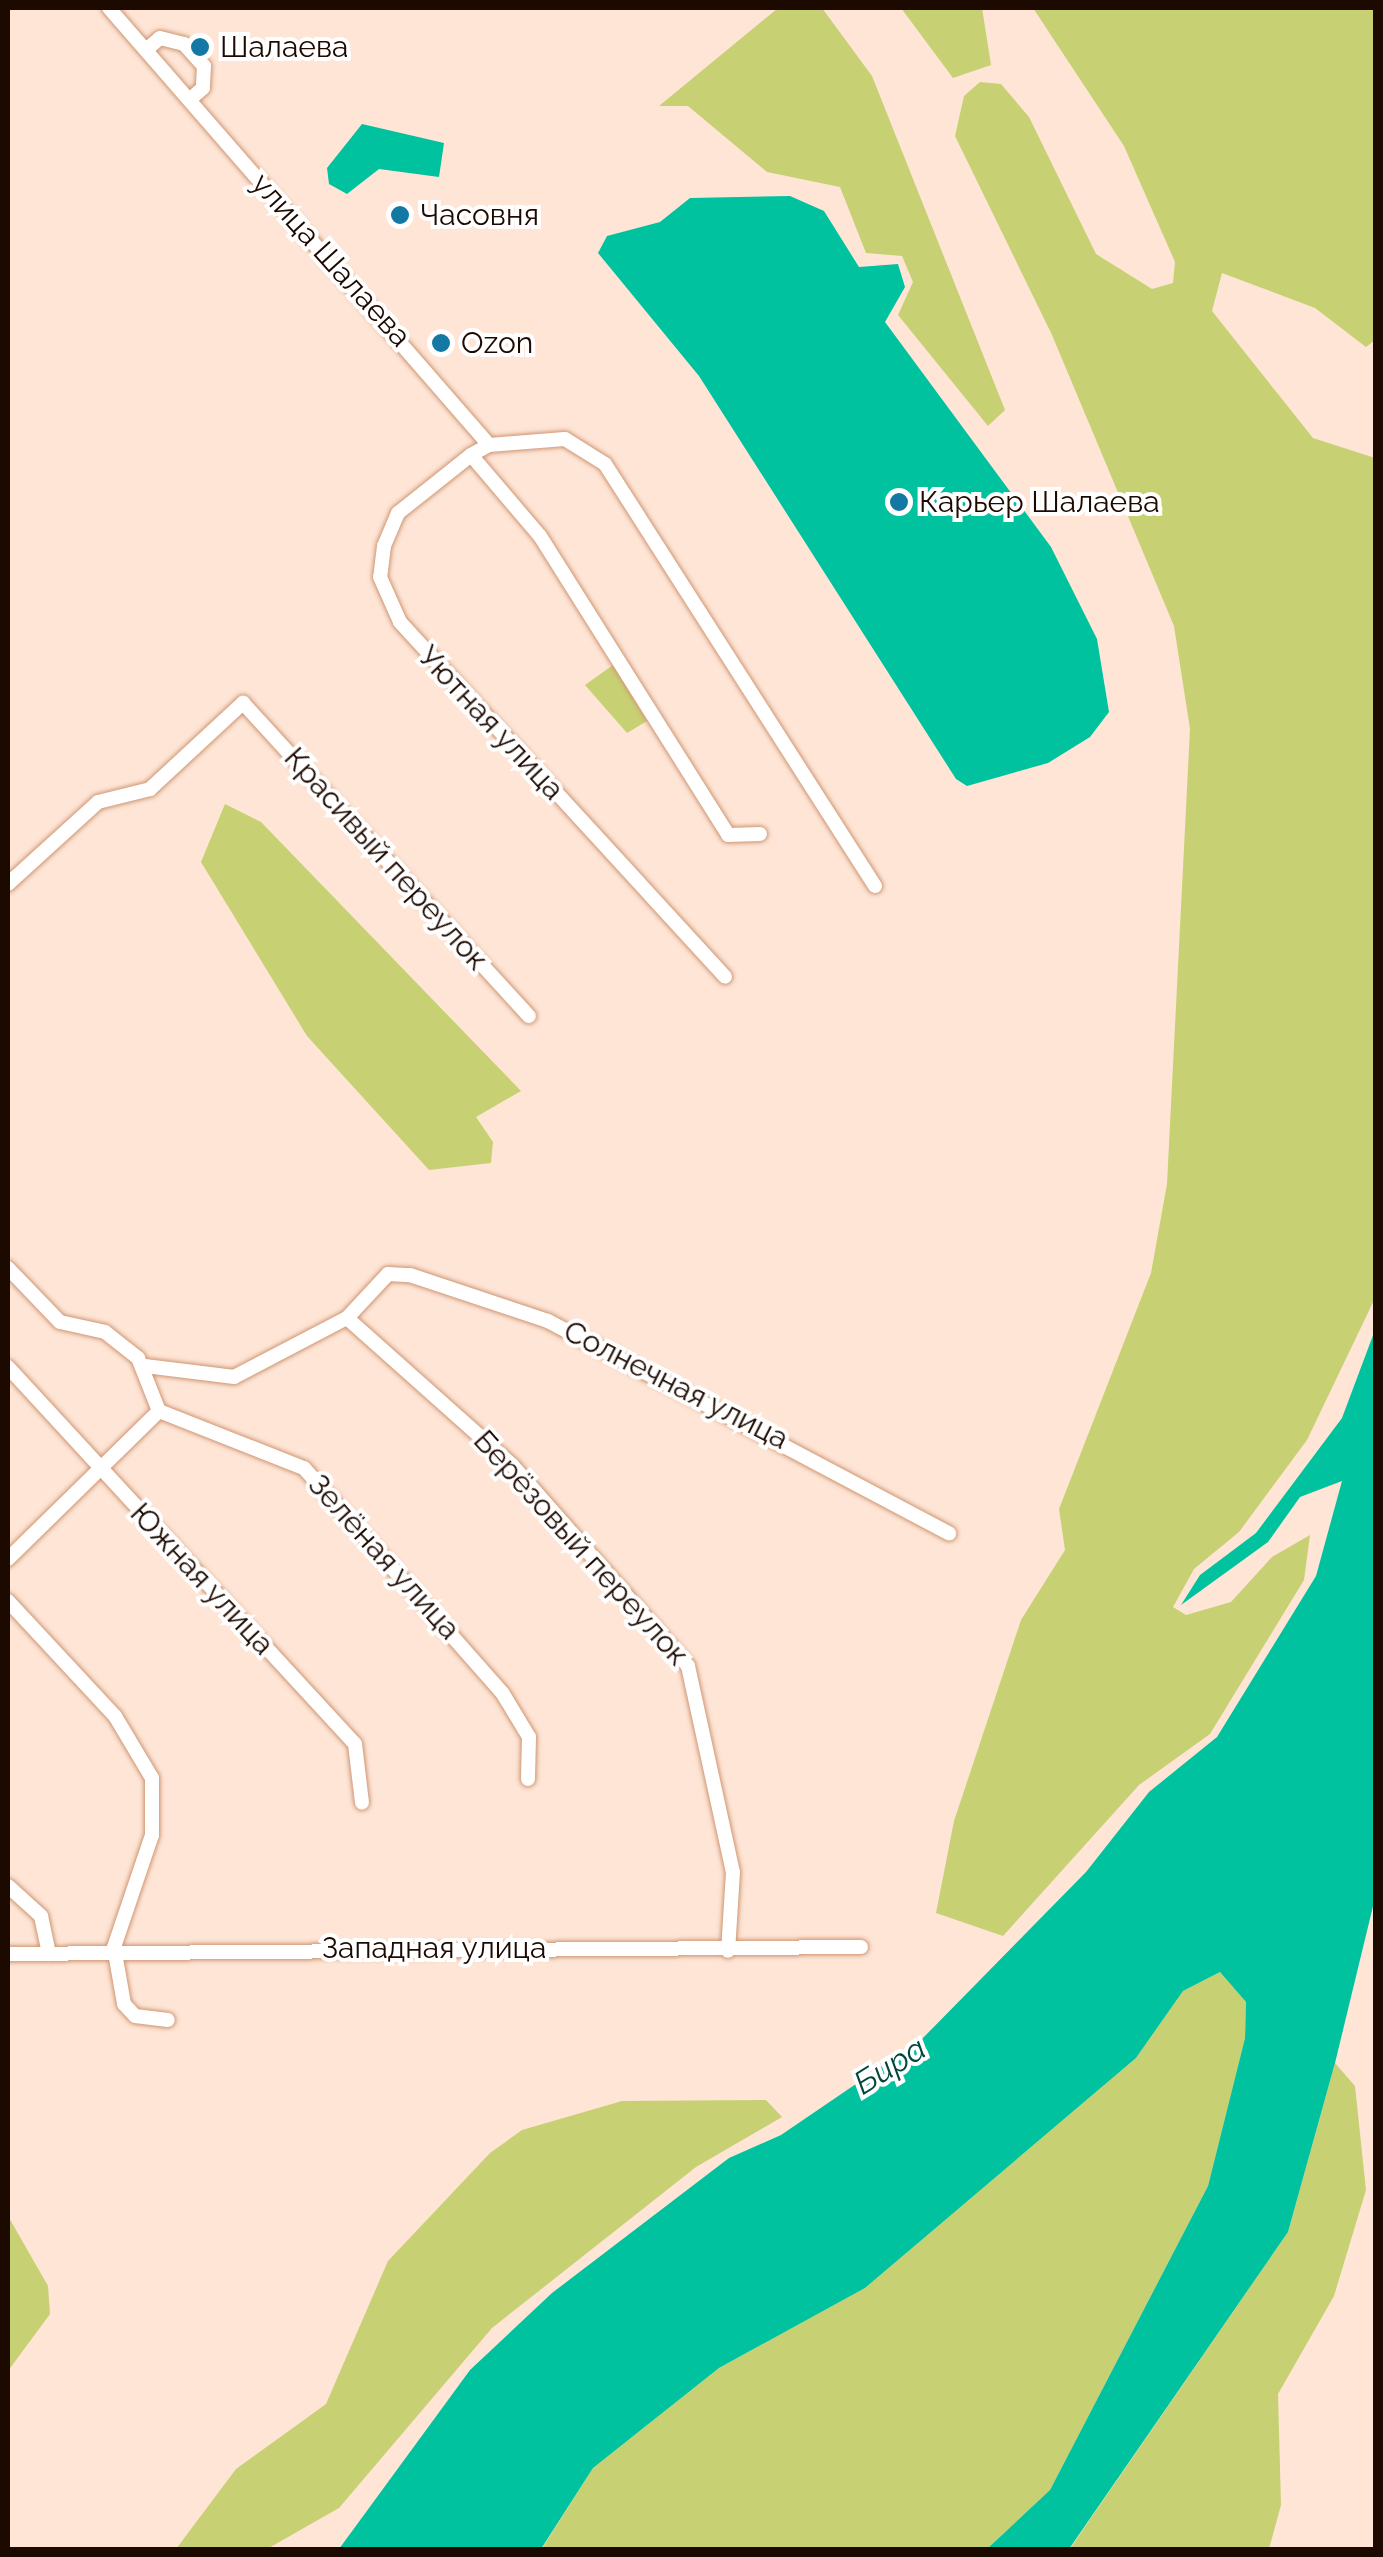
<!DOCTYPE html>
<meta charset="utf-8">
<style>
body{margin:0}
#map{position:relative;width:1383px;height:2557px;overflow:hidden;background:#fee5d6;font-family:Raleway,sans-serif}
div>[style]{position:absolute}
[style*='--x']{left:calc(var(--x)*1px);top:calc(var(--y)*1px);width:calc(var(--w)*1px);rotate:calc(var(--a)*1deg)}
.green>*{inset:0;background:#c7d173}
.water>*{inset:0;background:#01c29f}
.roads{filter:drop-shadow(0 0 2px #cf9672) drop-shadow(0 0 2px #cf9672)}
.minor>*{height:14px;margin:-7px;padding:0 7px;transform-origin:7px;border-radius:7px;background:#fff}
.dots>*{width:28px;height:28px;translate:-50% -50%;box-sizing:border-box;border:5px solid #fff;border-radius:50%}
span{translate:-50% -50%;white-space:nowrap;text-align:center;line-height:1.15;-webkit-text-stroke:8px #fff;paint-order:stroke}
.poi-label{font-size:30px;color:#1c0900}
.left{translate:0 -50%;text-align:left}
.street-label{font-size:30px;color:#1c0900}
.water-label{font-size:32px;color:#02483a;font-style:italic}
.frame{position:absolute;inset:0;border:10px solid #1c0900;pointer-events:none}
</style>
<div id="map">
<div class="green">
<i style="clip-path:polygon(778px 8px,822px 8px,872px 76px,1005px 410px,988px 426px,898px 315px,913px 282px,902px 256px,866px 253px,840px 187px,767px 172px,688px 106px,659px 106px)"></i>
<i style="clip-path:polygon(901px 8px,982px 8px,991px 65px,953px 78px)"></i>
<i style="clip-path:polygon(1033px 8px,1375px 8px,1375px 340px,1366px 347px,1315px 308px,1222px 273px,1212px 311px,1313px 438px,1375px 458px,1376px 1296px,1307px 1440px,1239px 1532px,1194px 1569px,1173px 1607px,1186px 1615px,1231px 1602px,1272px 1557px,1310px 1535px,1304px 1580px,1210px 1734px,1139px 1785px,1003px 1936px,936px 1913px,954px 1821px,1021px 1620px,1065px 1550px,1059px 1509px,1151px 1273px,1167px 1184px,1190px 729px,1174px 626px,1052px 335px,955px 136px,964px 96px,980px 82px,1001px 84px,1029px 117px,1096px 254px,1152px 289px,1173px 283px,1175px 262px,1124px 146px)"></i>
<i style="clip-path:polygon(613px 665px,647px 721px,627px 733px,585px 685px)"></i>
<i style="clip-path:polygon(225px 804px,261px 822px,521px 1091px,476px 1117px,493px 1142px,491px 1163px,429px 1170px,307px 1036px,201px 862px)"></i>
<i style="clip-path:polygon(1220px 1972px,1246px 2002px,1245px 2038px,1208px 2186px,1050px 2490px,987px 2549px,541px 2550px,593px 2468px,719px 2368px,865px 2288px,1136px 2058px,1183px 1991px)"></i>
<i style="clip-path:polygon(1335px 2063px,1355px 2086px,1366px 2190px,1334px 2296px,1278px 2394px,1281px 2505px,1269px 2549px,1069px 2550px,1288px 2232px)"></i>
<i style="clip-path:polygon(766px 2100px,782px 2117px,696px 2167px,492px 2328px,339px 2508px,267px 2549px,176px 2549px,236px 2469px,326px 2404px,388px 2261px,490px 2153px,522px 2130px,622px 2101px)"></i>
<i style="clip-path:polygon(8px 2216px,48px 2286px,50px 2314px,8px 2371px)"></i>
</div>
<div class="water">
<i style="clip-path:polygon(362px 124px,444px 143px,439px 177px,379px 169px,347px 194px,329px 184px,327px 168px)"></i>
<i style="clip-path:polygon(790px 196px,824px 211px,859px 267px,898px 264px,905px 287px,885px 322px,1051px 547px,1097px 639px,1109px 712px,1090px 737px,1048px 763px,967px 786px,956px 779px,699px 376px,598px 253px,607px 236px,660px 222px,690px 198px)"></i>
<i style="clip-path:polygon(1375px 1330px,1375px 1898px,1335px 2063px,1288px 2232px,1069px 2549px,987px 2549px,1050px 2490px,1208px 2186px,1245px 2038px,1246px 2002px,1220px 1972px,1183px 1991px,1136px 2058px,865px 2288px,719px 2368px,593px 2468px,541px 2549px,339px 2549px,470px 2370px,552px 2293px,729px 2158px,781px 2135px,922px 2039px,1086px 1872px,1149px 1792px,1217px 1737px,1316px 1576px,1342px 1481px,1300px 1497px,1268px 1542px,1181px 1605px,1200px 1575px,1256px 1533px,1342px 1418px)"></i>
</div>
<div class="roads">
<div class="minor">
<i style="--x:109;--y:8;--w:579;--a:48.99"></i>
<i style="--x:489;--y:445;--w:21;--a:151"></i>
<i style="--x:471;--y:455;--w:106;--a:49.6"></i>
<i style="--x:540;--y:536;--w:353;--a:57.8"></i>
<i style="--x:728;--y:835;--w:32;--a:-2"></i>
<i style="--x:146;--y:50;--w:18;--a:-41"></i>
<i style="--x:160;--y:38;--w:25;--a:14"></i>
<i style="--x:184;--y:44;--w:30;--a:48"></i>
<i style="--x:204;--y:66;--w:22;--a:93"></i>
<i style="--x:203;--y:88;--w:18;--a:139"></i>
<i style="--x:489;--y:445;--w:76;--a:-4.5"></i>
<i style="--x:565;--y:439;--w:47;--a:32"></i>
<i style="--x:605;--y:464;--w:501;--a:57.39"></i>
<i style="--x:471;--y:455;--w:93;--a:141.5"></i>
<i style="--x:398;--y:513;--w:36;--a:113"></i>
<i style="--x:384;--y:546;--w:31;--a:97"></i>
<i style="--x:380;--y:577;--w:49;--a:66"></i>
<i style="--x:400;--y:622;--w:481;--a:47.5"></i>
<i style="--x:8;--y:884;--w:122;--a:-42.3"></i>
<i style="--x:98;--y:802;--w:54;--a:-14"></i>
<i style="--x:150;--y:789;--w:127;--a:-42.8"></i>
<i style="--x:243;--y:703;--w:424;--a:47.6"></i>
<i style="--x:8;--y:1268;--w:75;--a:46.1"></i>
<i style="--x:60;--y:1322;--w:46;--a:12.5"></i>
<i style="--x:105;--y:1332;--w:42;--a:38.2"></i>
<i style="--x:138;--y:1358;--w:57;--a:68.4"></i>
<i style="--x:347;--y:1318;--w:221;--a:41.7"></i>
<i style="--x:512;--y:1465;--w:267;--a:48.8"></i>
<i style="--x:688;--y:1666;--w:211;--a:77.7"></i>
<i style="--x:733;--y:1872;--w:79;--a:93.6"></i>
<i style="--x:145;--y:1366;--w:90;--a:7"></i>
<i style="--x:234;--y:1377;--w:127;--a:-27.6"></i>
<i style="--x:347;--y:1318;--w:60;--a:-47"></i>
<i style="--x:388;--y:1274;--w:22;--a:3"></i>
<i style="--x:410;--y:1275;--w:145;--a:18.4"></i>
<i style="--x:548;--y:1321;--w:454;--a:27.9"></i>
<i style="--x:8;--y:1367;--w:512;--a:47.37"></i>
<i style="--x:355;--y:1744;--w:59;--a:83.2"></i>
<i style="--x:159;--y:1411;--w:156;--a:21.5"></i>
<i style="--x:304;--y:1468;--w:301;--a:48.6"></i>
<i style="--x:503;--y:1694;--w:50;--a:58.8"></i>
<i style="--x:529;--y:1737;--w:42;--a:91.4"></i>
<i style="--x:8;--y:1559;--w:211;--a:-44.4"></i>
<i style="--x:8;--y:1601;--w:157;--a:47.1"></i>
<i style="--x:115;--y:1716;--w:72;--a:59.2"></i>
<i style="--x:152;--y:1778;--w:57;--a:90"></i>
<i style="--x:152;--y:1835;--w:118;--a:108.7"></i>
<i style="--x:114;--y:1947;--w:58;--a:80"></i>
<i style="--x:124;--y:2004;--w:16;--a:47"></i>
<i style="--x:135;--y:2016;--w:33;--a:7"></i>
<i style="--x:8;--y:1886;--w:45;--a:42.3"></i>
<i style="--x:41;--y:1916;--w:39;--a:78"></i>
<i style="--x:8;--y:1954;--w:853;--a:-0.47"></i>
</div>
</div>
<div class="dots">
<i style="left:200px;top:47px;background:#1378a4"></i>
<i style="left:400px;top:215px;background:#1378a4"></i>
<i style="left:441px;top:343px;background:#1378a4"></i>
<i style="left:899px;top:502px;background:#1378a4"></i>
</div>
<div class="poi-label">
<span class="left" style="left:220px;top:47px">Шалаева</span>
<span class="left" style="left:420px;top:215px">Часовня</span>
<span class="left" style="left:461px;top:343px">Ozon</span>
<span class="left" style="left:919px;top:502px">Карьер Шалаева</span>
</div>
<div class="street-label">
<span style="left:331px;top:260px;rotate:48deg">улица Шалаева</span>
<span style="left:491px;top:723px;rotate:47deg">Уютная улица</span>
<span style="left:386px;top:859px;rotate:48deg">Красивый переулок</span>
<span style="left:676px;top:1385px;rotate:27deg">Солнечная улица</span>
<span style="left:581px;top:1548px;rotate:48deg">Берёзовый переулок</span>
<span style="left:384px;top:1557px;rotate:48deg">Зелёная улица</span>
<span style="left:202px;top:1579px;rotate:47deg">Южная улица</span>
<span style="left:434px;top:1948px">Западная улица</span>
</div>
<div class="water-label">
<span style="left:890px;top:2066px;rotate:-32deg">Бира</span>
</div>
<div class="frame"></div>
</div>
